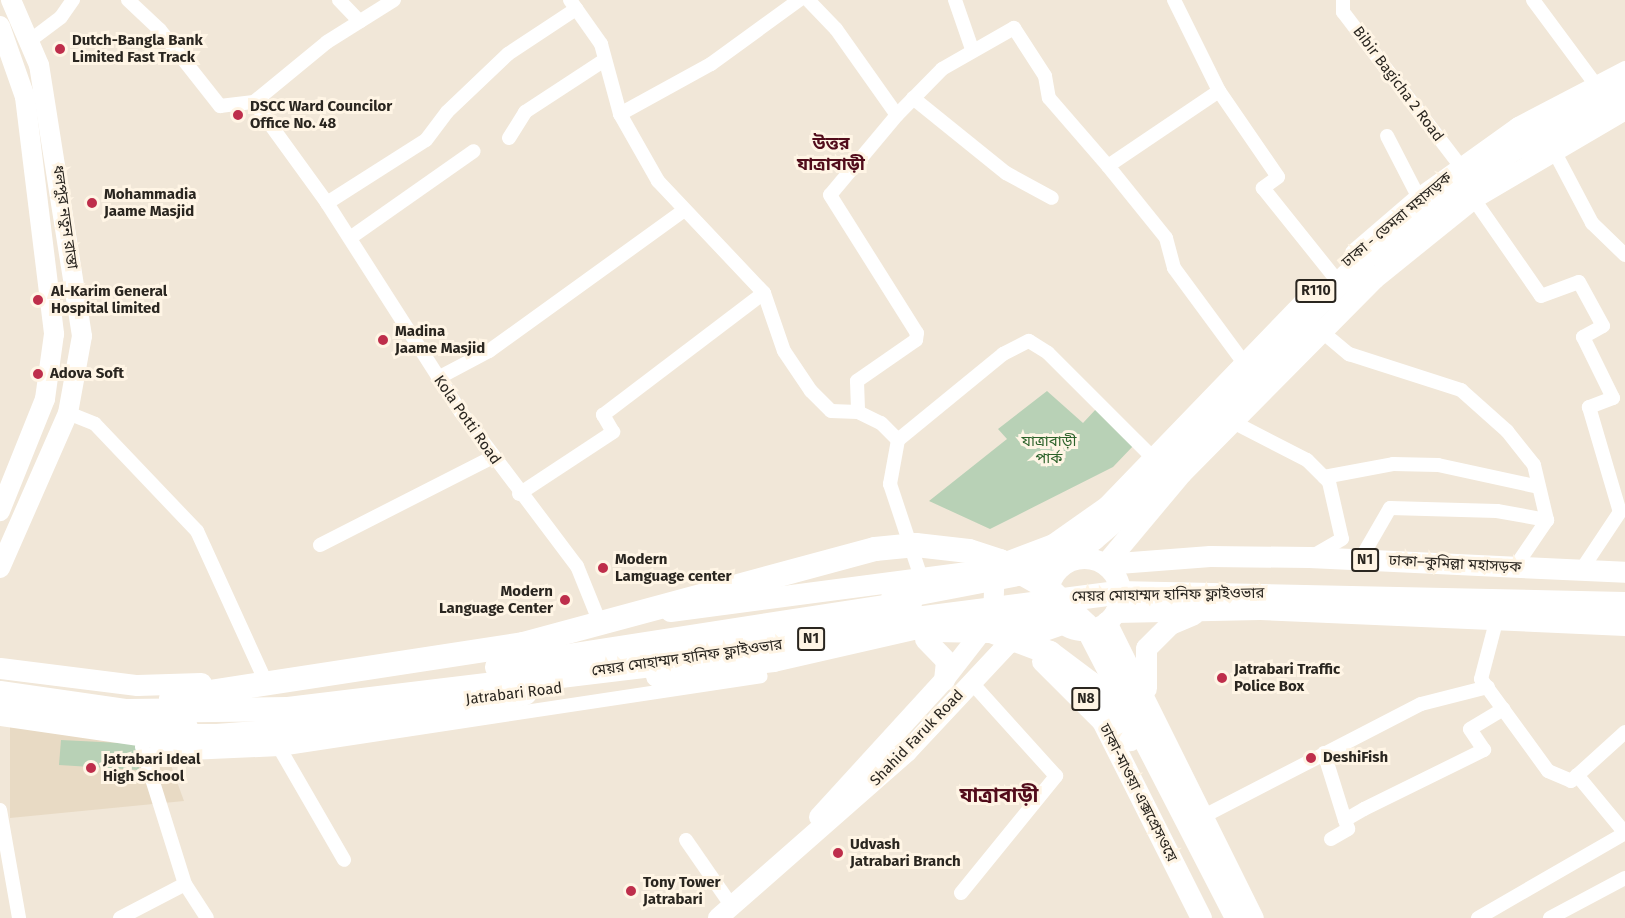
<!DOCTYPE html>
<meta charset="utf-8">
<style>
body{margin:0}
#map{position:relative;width:1625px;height:918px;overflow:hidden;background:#f1e7d8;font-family:"Fira Sans","Noto Sans Bengali",sans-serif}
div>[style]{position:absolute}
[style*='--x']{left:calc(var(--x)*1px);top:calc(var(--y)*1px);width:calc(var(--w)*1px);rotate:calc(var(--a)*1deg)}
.built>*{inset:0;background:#e8dac4}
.green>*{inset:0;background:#b8d1b6}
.minor>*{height:14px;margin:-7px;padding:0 7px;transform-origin:7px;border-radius:7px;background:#fff}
.secondary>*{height:20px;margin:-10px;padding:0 10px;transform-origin:10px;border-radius:10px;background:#fff}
.primary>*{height:21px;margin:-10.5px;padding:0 10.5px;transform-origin:10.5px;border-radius:10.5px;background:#fff}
.primary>.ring{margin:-10.5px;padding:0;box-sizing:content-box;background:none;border:21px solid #fff;border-radius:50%}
.motorway>*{height:24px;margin:-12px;padding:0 12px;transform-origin:12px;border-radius:12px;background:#fff}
.dots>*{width:16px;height:16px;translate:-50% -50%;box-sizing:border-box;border:3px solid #fff5e5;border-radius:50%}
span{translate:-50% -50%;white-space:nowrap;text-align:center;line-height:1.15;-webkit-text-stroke:6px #fff5e5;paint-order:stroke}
.shield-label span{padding:2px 4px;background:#fff5e5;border:2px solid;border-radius:4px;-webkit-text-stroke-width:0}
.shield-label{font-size:14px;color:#2a2620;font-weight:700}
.poi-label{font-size:15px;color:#2a2620;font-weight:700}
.left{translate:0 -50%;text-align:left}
.right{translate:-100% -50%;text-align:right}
.street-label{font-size:15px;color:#2a2620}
.park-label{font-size:15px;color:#2c622a}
.quarter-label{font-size:18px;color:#520c1b;font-weight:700}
.district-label{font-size:21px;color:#520c1b;font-weight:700}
</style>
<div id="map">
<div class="built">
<i style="clip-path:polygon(10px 724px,160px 735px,184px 801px,10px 818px)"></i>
</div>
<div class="green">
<i style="clip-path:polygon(1047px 391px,1083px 423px,1097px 408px,1135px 444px,1113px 467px,990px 529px,929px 501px,1007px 439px,998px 429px)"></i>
<i style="clip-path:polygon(61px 740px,140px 744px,139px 770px,59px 765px)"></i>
</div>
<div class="minor">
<i style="--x:128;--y:0;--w:44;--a:43.2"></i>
<i style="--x:160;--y:30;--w:97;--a:51.7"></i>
<i style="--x:220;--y:106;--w:34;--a:-7"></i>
<i style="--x:254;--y:102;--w:94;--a:-39.4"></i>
<i style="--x:327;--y:42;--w:79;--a:-32.1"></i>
<i style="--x:339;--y:0;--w:30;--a:46"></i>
<i style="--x:570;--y:0;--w:54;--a:54.8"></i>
<i style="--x:601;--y:44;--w:73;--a:74.8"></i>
<i style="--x:620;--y:114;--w:77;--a:60.4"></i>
<i style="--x:658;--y:181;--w:154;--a:46.6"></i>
<i style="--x:764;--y:293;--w:61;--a:71"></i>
<i style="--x:784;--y:351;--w:48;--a:56"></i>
<i style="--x:811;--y:391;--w:28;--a:45"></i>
<i style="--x:831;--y:411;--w:27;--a:2"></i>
<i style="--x:858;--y:412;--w:25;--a:26"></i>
<i style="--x:881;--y:423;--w:24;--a:45"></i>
<i style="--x:898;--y:440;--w:45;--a:100.3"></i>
<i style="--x:890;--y:484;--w:98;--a:71.6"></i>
<i style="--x:808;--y:0;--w:40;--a:46"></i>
<i style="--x:836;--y:29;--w:105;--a:54.7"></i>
<i style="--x:897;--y:115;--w:104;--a:129.9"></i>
<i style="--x:830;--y:195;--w:163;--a:57.8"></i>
<i style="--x:917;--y:333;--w:7;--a:98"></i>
<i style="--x:916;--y:340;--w:72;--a:145.2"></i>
<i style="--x:857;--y:381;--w:31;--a:88"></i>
<i style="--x:955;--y:0;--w:52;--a:70.9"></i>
<i style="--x:1174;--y:0;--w:102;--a:63.7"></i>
<i style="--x:1219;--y:91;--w:134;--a:146"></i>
<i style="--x:1108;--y:166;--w:92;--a:51.1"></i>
<i style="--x:1166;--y:238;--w:31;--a:75"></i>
<i style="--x:1174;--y:268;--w:118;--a:53.6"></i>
<i style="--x:1343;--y:0;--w:12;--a:90"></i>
<i style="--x:1343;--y:12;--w:195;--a:52.7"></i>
<i style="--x:1533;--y:0;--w:106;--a:53.5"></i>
<i style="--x:32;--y:39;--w:36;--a:-37"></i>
<i style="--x:61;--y:17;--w:21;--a:-55"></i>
<i style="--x:1219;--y:91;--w:104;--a:55.5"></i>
<i style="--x:1278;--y:177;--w:19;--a:144"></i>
<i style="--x:1263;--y:188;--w:110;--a:51.3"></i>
<i style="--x:913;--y:98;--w:119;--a:38.9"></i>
<i style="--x:1006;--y:173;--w:52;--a:28.5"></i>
<i style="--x:254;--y:102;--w:125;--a:54.1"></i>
<i style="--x:327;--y:203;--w:247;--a:57.4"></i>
<i style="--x:460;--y:411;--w:194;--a:53"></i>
<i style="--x:577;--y:566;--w:56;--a:68"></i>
<i style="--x:620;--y:114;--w:104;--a:-28.8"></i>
<i style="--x:711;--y:64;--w:109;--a:-36"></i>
<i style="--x:897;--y:115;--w:64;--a:-45.6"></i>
<i style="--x:942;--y:69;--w:83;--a:-29.7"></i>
<i style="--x:1014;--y:28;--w:57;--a:57.1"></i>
<i style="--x:1045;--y:76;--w:22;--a:80"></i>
<i style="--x:1049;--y:98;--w:90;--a:49.1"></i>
<i style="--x:1387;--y:136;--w:70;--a:62.7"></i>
<i style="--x:509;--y:138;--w:31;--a:-58"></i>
<i style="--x:525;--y:112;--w:93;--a:-33.2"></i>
<i style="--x:1553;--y:149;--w:84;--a:62.2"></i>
<i style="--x:1592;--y:223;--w:46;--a:44.1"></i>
<i style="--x:1473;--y:198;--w:119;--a:55.2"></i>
<i style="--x:1541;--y:296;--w:40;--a:-20.2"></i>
<i style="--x:1579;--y:282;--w:50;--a:61.4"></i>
<i style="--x:1603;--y:326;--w:23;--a:151"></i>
<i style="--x:1583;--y:337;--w:68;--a:63.8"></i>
<i style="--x:1613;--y:398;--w:26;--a:159"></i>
<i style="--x:1589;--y:407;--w:109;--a:73.6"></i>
<i style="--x:1620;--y:512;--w:69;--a:123.7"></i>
<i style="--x:327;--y:203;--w:117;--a:-32.5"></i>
<i style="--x:426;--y:140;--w:35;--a:-53"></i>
<i style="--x:447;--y:112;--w:84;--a:-43.6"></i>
<i style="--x:508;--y:54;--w:82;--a:-33.5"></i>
<i style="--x:350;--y:238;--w:151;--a:-35.1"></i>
<i style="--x:1320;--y:330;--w:38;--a:40"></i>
<i style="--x:1349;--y:354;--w:118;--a:17.8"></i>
<i style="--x:1461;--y:390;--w:62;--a:41.7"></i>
<i style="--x:1507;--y:431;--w:43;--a:51.5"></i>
<i style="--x:1534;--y:465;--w:57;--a:76.7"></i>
<i style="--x:1547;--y:520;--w:57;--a:124.2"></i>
<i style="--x:438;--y:378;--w:58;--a:-27.9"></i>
<i style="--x:489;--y:351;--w:239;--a:-35.8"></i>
<i style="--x:68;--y:413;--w:29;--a:22"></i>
<i style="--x:95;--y:424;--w:148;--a:46.4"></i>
<i style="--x:197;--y:531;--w:162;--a:65.5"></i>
<i style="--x:1233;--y:422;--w:83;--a:27.2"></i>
<i style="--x:1307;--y:460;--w:31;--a:45"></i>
<i style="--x:1329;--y:482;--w:58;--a:77.2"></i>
<i style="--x:1342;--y:539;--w:34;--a:150"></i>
<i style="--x:898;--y:440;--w:136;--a:-39.3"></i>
<i style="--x:1003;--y:354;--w:29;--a:-27"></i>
<i style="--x:1029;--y:341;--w:22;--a:32"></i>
<i style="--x:1048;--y:353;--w:150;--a:45"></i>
<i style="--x:1324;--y:477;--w:70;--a:-10.7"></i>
<i style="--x:1393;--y:464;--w:45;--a:1.3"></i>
<i style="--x:1438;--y:465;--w:103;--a:12.3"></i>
<i style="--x:519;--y:494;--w:113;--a:-33.4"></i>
<i style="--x:613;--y:432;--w:20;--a:-120"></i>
<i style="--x:603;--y:415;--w:202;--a:-37.2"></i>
<i style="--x:320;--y:545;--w:194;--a:-27"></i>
<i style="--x:1360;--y:560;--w:60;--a:-60"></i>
<i style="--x:1390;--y:508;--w:107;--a:1.6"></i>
<i style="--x:1497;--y:511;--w:51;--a:10.2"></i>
<i style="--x:1497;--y:618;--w:63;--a:104.7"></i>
<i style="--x:1481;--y:679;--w:114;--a:53.9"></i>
<i style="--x:1548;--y:771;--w:25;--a:23"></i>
<i style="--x:1571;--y:781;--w:73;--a:-42.2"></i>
<i style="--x:142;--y:747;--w:144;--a:72.6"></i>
<i style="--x:185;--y:884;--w:40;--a:57.1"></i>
<i style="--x:280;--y:749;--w:128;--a:60"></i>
<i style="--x:1324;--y:753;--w:70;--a:72.6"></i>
<i style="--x:144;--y:755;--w:136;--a:-2.5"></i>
<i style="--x:280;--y:749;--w:486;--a:-8.6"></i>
<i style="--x:1577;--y:775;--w:75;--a:50.4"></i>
<i style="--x:0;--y:810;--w:110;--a:80"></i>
<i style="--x:1204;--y:816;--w:244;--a:-27.3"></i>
<i style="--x:1421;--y:704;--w:69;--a:-14.2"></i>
<i style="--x:1331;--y:839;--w:20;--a:-30"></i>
<i style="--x:1348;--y:829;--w:9;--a:-108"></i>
<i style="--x:1345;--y:820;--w:22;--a:-30"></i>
<i style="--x:1364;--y:809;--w:134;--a:-26.2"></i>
<i style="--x:1484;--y:750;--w:25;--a:-124"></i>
<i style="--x:1470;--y:729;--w:39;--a:-31"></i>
<i style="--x:686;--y:840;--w:79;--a:55.3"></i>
<i style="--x:961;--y:893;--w:151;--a:-50.9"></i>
<i style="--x:1056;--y:776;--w:127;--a:-132.1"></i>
<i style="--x:120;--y:918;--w:73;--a:-27.6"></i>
<i style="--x:1478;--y:918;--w:170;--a:-30"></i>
<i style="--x:1550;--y:918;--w:85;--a:-28.1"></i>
</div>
<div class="secondary">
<i style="--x:0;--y:26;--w:75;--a:70.6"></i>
<i style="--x:25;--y:97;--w:239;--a:83"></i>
<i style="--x:54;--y:334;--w:66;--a:97.9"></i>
<i style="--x:45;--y:399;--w:121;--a:111.9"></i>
<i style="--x:0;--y:568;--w:169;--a:-66.3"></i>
<i style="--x:68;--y:413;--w:78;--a:-79.7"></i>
<i style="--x:82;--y:336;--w:274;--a:-99"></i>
<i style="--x:39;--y:65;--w:71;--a:-113.3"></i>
<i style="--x:819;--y:817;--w:185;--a:-47.6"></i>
<i style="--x:944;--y:680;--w:80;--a:-52.1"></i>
<i style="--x:993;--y:617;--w:51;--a:-87.8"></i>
<i style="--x:718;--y:918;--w:252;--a:-41.3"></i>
<i style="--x:907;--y:752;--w:148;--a:-46.9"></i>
<i style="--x:1008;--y:644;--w:60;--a:-19.3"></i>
</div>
<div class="primary">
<i style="--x:1355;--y:253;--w:84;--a:-40.7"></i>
<i style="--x:1419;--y:198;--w:122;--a:-35.6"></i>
<i style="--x:1518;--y:127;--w:121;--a:-27.6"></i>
<i class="ring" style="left:1048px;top:558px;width:51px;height:51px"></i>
<i style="--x:1105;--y:564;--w:119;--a:-50.1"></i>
<i style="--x:1181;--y:473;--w:274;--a:-45.3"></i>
<i style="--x:1374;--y:278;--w:127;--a:-38.9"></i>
<i style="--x:1473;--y:198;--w:176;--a:-30.4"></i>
<i style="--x:1105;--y:564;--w:105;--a:-4.4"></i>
<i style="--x:1210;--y:556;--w:99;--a:0.6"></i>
<i style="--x:1309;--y:557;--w:316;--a:2.7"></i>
<i style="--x:995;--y:566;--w:62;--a:-20.8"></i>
<i style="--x:1053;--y:544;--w:66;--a:-35.1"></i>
<i style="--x:1107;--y:506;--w:288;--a:-46"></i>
<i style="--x:670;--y:611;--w:344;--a:-7.5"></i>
<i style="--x:1115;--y:612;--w:145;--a:-1.2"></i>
<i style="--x:1260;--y:609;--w:365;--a:2.5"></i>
<i style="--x:992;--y:617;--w:68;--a:2.5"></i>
<i style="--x:1106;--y:622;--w:330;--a:63.6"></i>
<i style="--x:925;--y:639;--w:30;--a:46"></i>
<i style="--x:946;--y:661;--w:19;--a:96"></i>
<i style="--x:1042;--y:661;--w:85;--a:45"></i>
<i style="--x:1102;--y:721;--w:220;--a:63.3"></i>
<i style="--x:0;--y:668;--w:138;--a:7.1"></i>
<i style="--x:137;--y:685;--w:64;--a:-1.8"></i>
<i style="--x:656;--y:676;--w:118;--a:-7.3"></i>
<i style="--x:773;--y:661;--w:157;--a:-12.9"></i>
<i style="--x:1146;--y:688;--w:40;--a:-90"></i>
<i style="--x:1146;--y:648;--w:34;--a:-45"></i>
<i style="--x:1170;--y:624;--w:25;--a:-23"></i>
<i style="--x:122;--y:721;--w:65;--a:4.4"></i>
</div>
<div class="motorway">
<i style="--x:893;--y:598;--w:132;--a:-10.9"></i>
<i style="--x:1023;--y:573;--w:78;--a:-25.9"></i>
<i style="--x:1093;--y:539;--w:63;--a:-40.5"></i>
<i style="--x:1141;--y:498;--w:254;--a:-47.7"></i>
<i style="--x:1312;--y:310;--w:81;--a:-44"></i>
<i style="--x:1370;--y:254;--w:174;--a:-36.3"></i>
<i style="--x:1510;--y:151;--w:130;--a:-27.6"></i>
<i style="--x:933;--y:630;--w:58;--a:1"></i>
<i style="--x:991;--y:631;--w:63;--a:20.4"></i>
<i style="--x:1050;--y:653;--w:50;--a:36.9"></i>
<i style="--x:1090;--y:683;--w:69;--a:54.5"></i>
<i style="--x:497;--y:667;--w:418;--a:-8.8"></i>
<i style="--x:0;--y:693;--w:128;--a:8.1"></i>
<i style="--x:127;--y:711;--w:161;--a:-0.7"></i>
<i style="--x:288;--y:709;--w:381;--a:-6.9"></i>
<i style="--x:666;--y:663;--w:223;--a:-10.4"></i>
<i style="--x:885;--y:623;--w:234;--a:-7.4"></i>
<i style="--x:1117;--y:593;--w:508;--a:1.24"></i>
<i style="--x:171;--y:698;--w:356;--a:-8.7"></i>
<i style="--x:523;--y:644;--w:365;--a:-15.1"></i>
<i style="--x:875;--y:549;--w:41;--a:-5.6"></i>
<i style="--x:916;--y:545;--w:53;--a:6.5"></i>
<i style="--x:969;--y:551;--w:33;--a:18"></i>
<i style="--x:1000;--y:561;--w:55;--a:29.4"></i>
<i style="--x:1048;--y:588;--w:53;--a:44.2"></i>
<i style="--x:1086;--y:625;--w:330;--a:62.7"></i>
<i style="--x:0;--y:714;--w:155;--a:8.2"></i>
<i style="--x:153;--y:736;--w:64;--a:0"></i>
<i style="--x:217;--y:736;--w:114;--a:-4.5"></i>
<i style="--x:331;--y:727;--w:197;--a:-9.9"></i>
</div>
<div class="dots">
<i style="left:60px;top:49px;background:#be2e4b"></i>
<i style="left:238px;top:115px;background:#be2e4b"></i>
<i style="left:92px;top:203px;background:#be2e4b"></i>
<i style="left:38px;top:300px;background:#be2e4b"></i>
<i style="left:383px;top:340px;background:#be2e4b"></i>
<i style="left:38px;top:374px;background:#be2e4b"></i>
<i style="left:603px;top:568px;background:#be2e4b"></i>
<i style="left:565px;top:600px;background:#be2e4b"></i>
<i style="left:1222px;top:678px;background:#be2e4b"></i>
<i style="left:1311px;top:758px;background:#be2e4b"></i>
<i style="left:91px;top:768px;background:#be2e4b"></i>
<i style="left:838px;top:853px;background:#be2e4b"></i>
<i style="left:631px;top:891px;background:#be2e4b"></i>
</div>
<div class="shield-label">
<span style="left:1316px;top:291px">R110</span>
<span style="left:1365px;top:560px">N1</span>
<span style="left:811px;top:639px">N1</span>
<span style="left:1086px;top:699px">N8</span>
</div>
<div class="poi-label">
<span class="left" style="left:72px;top:49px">Dutch-Bangla Bank<br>Limited Fast Track</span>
<span class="left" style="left:250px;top:115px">DSCC Ward Councilor<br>Office No. 48</span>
<span class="left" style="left:104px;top:203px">Mohammadia<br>Jaame Masjid</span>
<span class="left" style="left:51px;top:300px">Al-Karim General<br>Hospital limited</span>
<span class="left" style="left:395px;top:340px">Madina<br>Jaame Masjid</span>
<span class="left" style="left:50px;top:374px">Adova Soft</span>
<span class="left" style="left:615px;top:568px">Modern<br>Lamguage center</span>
<span class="right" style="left:553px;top:600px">Modern<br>Language Center</span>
<span class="left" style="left:1234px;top:678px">Jatrabari Traffic<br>Police Box</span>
<span class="left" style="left:1323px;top:758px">DeshiFish</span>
<span class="left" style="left:103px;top:768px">Jatrabari Ideal<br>High School</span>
<span class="left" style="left:850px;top:853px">Udvash<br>Jatrabari Branch</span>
<span class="left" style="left:643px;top:891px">Tony Tower<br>Jatrabari</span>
</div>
<div class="street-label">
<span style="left:1398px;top:84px;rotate:53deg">Bibir Bagicha 2 Road</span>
<span style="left:65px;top:217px;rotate:82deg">ধলপুর নতুন রাস্তা</span>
<span style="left:1397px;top:220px;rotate:-40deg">ঢাকা - ডেমরা মহাসড়ক</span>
<span style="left:467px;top:420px;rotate:55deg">Kola Potti Road</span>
<span style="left:1455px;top:564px;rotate:3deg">ঢাকা–কুমিল্লা মহাসড়ক</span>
<span style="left:1168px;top:595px;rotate:-1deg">মেয়র মোহাম্মদ হানিফ ফ্লাইওভার</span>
<span style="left:687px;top:658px;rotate:-8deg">মেয়র মোহাম্মদ হানিফ ফ্লাইওভার</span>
<span style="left:514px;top:694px;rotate:-7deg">Jatrabari Road</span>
<span style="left:917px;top:738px;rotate:-46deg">Shahid Faruk Road</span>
<span style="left:1138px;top:793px;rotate:63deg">ঢাকা-মাওয়া এক্সপ্রেসওয়ে</span>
</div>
<div class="park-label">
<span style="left:1049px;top:450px">যাত্রাবাড়ী<br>পার্ক</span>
</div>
<div class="quarter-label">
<span style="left:831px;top:154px">উত্তর<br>যাত্রাবাড়ী</span>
</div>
<div class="district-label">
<span style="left:999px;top:795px">যাত্রাবাড়ী</span>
</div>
</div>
